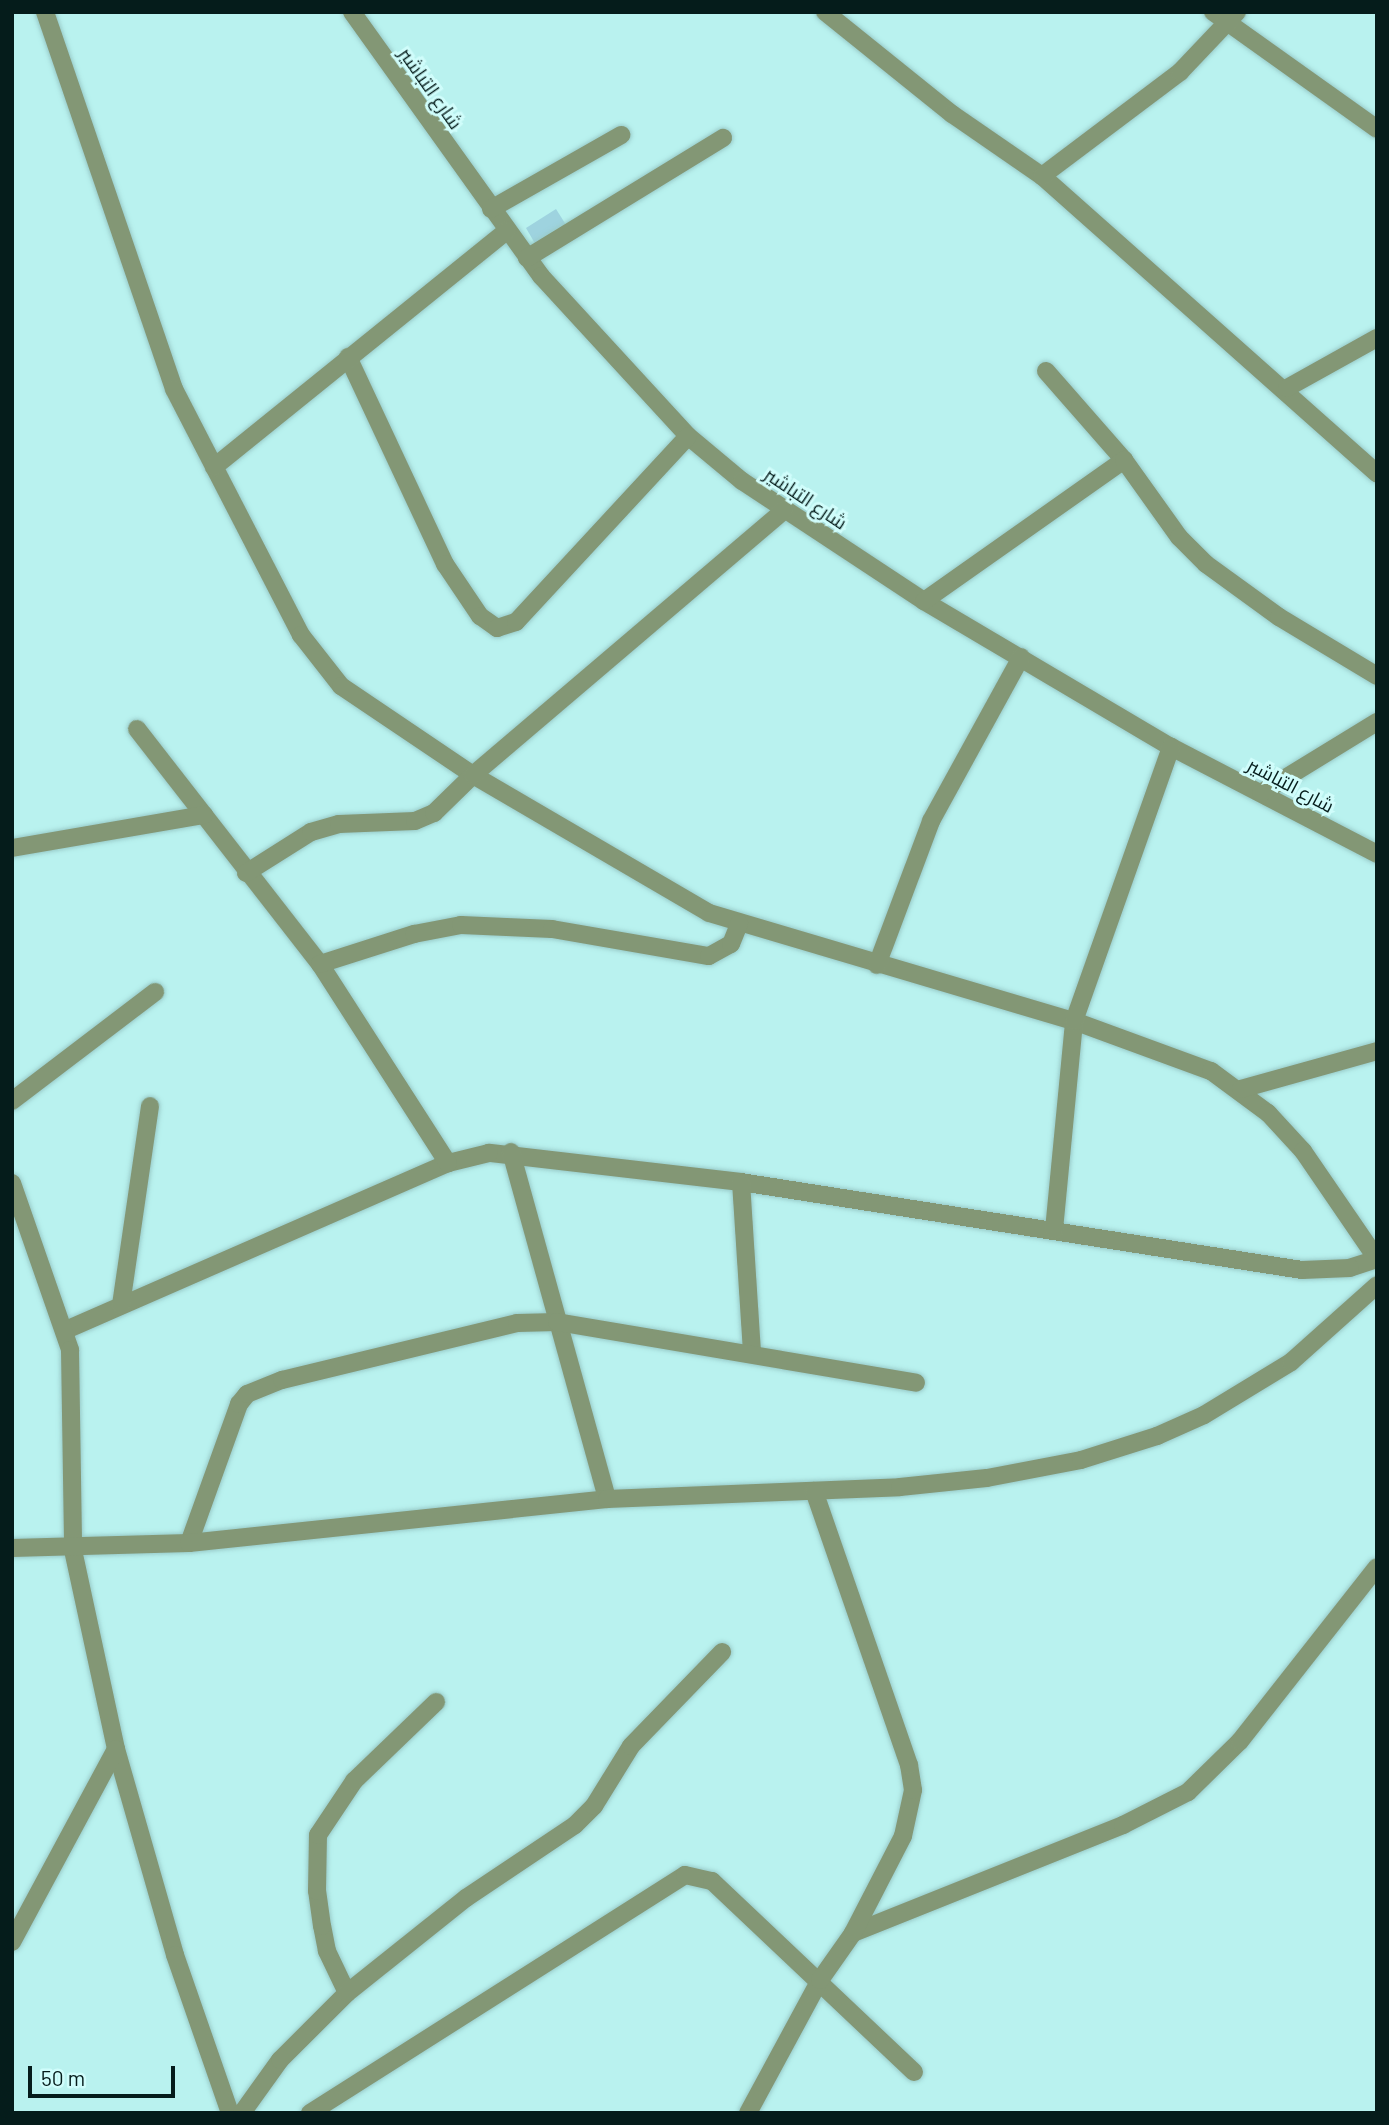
<!DOCTYPE html>
<meta charset="utf-8">
<style>
body{margin:0}
#map{position:relative;width:1389px;height:2125px;overflow:hidden;background:#b9f2ef;font-family:Barlow,Cairo,sans-serif}
div>[style]{position:absolute}
[style*='--x']{left:calc(var(--x)*1px);top:calc(var(--y)*1px);width:calc(var(--w)*1px);rotate:calc(var(--a)*1deg)}
.building>*{inset:0;background:#9ed3df}
.roads{filter:drop-shadow(0 0 2px #99cbc9) drop-shadow(0 0 2px #99cbc9)}
.minor>*{height:18px;margin:-9px;padding:0 9px;transform-origin:9px;border-radius:9px;background:#839775}
span{translate:-50% -50%;white-space:nowrap;text-align:center;line-height:1.15;-webkit-text-stroke:6px #d0fdfb;paint-order:stroke}
.street-label{font-size:19px;color:#051c1b}
.frame{position:absolute;inset:0;border:14px solid #051c1b;pointer-events:none}
.scale{position:absolute;left:28px;top:2066px;width:147px;height:32px;box-sizing:border-box;border:4px solid #051c1b;border-top:0;padding-left:9px;font-size:21px;line-height:24px;white-space:nowrap;color:#051c1b;-webkit-text-stroke:5px #d0fdfb;paint-order:stroke}
</style>
<div id="map">
<div class="building">
<i style="clip-path:polygon(556px 209px,568px 228px,537px 247px,526px 228px)"></i>
</div>
<div class="roads">
<div class="minor">
<i style="--x:45;--y:12;--w:398;--a:71.1"></i>
<i style="--x:174;--y:389;--w:277;--a:62.7"></i>
<i style="--x:301;--y:635;--w:65;--a:51.9"></i>
<i style="--x:341;--y:686;--w:159;--a:34"></i>
<i style="--x:473;--y:775;--w:273;--a:30.3"></i>
<i style="--x:709;--y:913;--w:381;--a:16.5"></i>
<i style="--x:1074;--y:1021;--w:146;--a:20.1"></i>
<i style="--x:1211;--y:1071;--w:71;--a:36.4"></i>
<i style="--x:1268;--y:1113;--w:52;--a:47.4"></i>
<i style="--x:1303;--y:1151;--w:131;--a:55.6"></i>
<i style="--x:1377;--y:1259;--w:28;--a:162"></i>
<i style="--x:1350;--y:1268;--w:48;--a:177.6"></i>
<i style="--x:1302;--y:1270;--w:568;--a:-171.09"></i>
<i style="--x:741;--y:1182;--w:254;--a:-173.4"></i>
<i style="--x:489;--y:1153;--w:42;--a:166.3"></i>
<i style="--x:448;--y:1163;--w:417;--a:156.4"></i>
<i style="--x:352;--y:12;--w:325;--a:54.4"></i>
<i style="--x:541;--y:276;--w:217;--a:47.4"></i>
<i style="--x:688;--y:436;--w:70;--a:39.8"></i>
<i style="--x:742;--y:481;--w:218;--a:33.4"></i>
<i style="--x:924;--y:601;--w:287;--a:30.6"></i>
<i style="--x:1171;--y:747;--w:232;--a:27.4"></i>
<i style="--x:825;--y:12;--w:163;--a:38.8"></i>
<i style="--x:952;--y:114;--w:109;--a:34.6"></i>
<i style="--x:1042;--y:176;--w:448;--a:41.6"></i>
<i style="--x:1213;--y:12;--w:201;--a:35.5"></i>
<i style="--x:1042;--y:176;--w:173;--a:-37"></i>
<i style="--x:1180;--y:72;--w:83;--a:-46.5"></i>
<i style="--x:491;--y:209;--w:150;--a:-29.6"></i>
<i style="--x:527;--y:258;--w:230;--a:-31.5"></i>
<i style="--x:348;--y:357;--w:229;--a:64.9"></i>
<i style="--x:445;--y:564;--w:63;--a:56.1"></i>
<i style="--x:480;--y:616;--w:21;--a:35"></i>
<i style="--x:497;--y:628;--w:20;--a:-18"></i>
<i style="--x:516;--y:622;--w:253;--a:-47.2"></i>
<i style="--x:1046;--y:371;--w:118;--a:48.8"></i>
<i style="--x:1287;--y:388;--w:103;--a:-29.1"></i>
<i style="--x:214;--y:467;--w:376;--a:-38.9"></i>
<i style="--x:924;--y:601;--w:245;--a:-35.2"></i>
<i style="--x:1124;--y:460;--w:95;--a:54.5"></i>
<i style="--x:1179;--y:537;--w:38;--a:45"></i>
<i style="--x:1206;--y:564;--w:90;--a:36"></i>
<i style="--x:1279;--y:617;--w:114;--a:31"></i>
<i style="--x:137;--y:729;--w:298;--a:52.1"></i>
<i style="--x:320;--y:964;--w:237;--a:57.3"></i>
<i style="--x:1261;--y:793;--w:136;--a:-31.5"></i>
<i style="--x:12;--y:848;--w:195;--a:-9.8"></i>
<i style="--x:246;--y:873;--w:77;--a:-32.2"></i>
<i style="--x:311;--y:832;--w:29;--a:-16"></i>
<i style="--x:339;--y:824;--w:76;--a:-2.3"></i>
<i style="--x:415;--y:821;--w:21;--a:-23"></i>
<i style="--x:434;--y:813;--w:54;--a:-44.3"></i>
<i style="--x:473;--y:775;--w:409;--a:-40.4"></i>
<i style="--x:320;--y:964;--w:99;--a:-17.7"></i>
<i style="--x:414;--y:934;--w:48;--a:-10.8"></i>
<i style="--x:461;--y:925;--w:91;--a:2.5"></i>
<i style="--x:552;--y:929;--w:159;--a:9.8"></i>
<i style="--x:709;--y:956;--w:25;--a:-29"></i>
<i style="--x:731;--y:944;--w:22;--a:-68"></i>
<i style="--x:877;--y:965;--w:154;--a:-69.4"></i>
<i style="--x:931;--y:821;--w:187;--a:-61.2"></i>
<i style="--x:1241;--y:1089;--w:141;--a:-15.6"></i>
<i style="--x:12;--y:1101;--w:180;--a:-37.3"></i>
<i style="--x:511;--y:1152;--w:360;--a:74.5"></i>
<i style="--x:741;--y:1182;--w:172;--a:86.3"></i>
<i style="--x:12;--y:1183;--w:177;--a:70.8"></i>
<i style="--x:70;--y:1350;--w:200;--a:89.1"></i>
<i style="--x:73;--y:1550;--w:204;--a:77.8"></i>
<i style="--x:116;--y:1749;--w:214;--a:74"></i>
<i style="--x:175;--y:1955;--w:167;--a:70.8"></i>
<i style="--x:1054;--y:1230;--w:210;--a:-84.5"></i>
<i style="--x:1074;--y:1021;--w:291;--a:-70.5"></i>
<i style="--x:121;--y:1305;--w:201;--a:-81.7"></i>
<i style="--x:189;--y:1543;--w:148;--a:-70.2"></i>
<i style="--x:239;--y:1404;--w:13;--a:-51"></i>
<i style="--x:247;--y:1394;--w:38;--a:-22"></i>
<i style="--x:282;--y:1380;--w:242;--a:-13.6"></i>
<i style="--x:517;--y:1323;--w:40;--a:-1.4"></i>
<i style="--x:557;--y:1322;--w:364;--a:9.6"></i>
<i style="--x:12;--y:1548;--w:177;--a:-1.6"></i>
<i style="--x:189;--y:1543;--w:420;--a:-6"></i>
<i style="--x:607;--y:1499;--w:293;--a:-2.3"></i>
<i style="--x:900;--y:1487;--w:87;--a:-5.9"></i>
<i style="--x:987;--y:1478;--w:96;--a:-10.8"></i>
<i style="--x:1081;--y:1460;--w:80;--a:-17.5"></i>
<i style="--x:1157;--y:1436;--w:51;--a:-24.1"></i>
<i style="--x:1204;--y:1415;--w:102;--a:-31.3"></i>
<i style="--x:1291;--y:1362;--w:115;--a:-41.8"></i>
<i style="--x:853;--y:1933;--w:291;--a:-21.8"></i>
<i style="--x:1123;--y:1825;--w:73;--a:-26.9"></i>
<i style="--x:1188;--y:1792;--w:73;--a:-44.4"></i>
<i style="--x:1240;--y:1741;--w:221;--a:-51.8"></i>
<i style="--x:12;--y:1942;--w:219;--a:-61.7"></i>
<i style="--x:347;--y:1993;--w:47;--a:-115.5"></i>
<i style="--x:327;--y:1951;--w:25;--a:-101"></i>
<i style="--x:322;--y:1926;--w:35;--a:-98"></i>
<i style="--x:317;--y:1891;--w:56;--a:-89"></i>
<i style="--x:318;--y:1835;--w:65;--a:-56.3"></i>
<i style="--x:354;--y:1781;--w:114;--a:-43.9"></i>
<i style="--x:242;--y:2113;--w:65;--a:-54.4"></i>
<i style="--x:280;--y:2060;--w:95;--a:-45"></i>
<i style="--x:347;--y:1993;--w:152;--a:-38.6"></i>
<i style="--x:466;--y:1898;--w:131;--a:-33.8"></i>
<i style="--x:575;--y:1825;--w:27;--a:-45"></i>
<i style="--x:594;--y:1806;--w:70;--a:-58.3"></i>
<i style="--x:631;--y:1746;--w:131;--a:-45.9"></i>
<i style="--x:310;--y:2113;--w:444;--a:-32.4"></i>
<i style="--x:685;--y:1875;--w:28;--a:13"></i>
<i style="--x:712;--y:1881;--w:278;--a:43.4"></i>
<i style="--x:748;--y:2113;--w:151;--a:-61.6"></i>
<i style="--x:820;--y:1980;--w:57;--a:-54.9"></i>
<i style="--x:853;--y:1933;--w:109;--a:-62.7"></i>
<i style="--x:903;--y:1836;--w:47;--a:-77.7"></i>
<i style="--x:913;--y:1790;--w:25;--a:-99"></i>
<i style="--x:909;--y:1765;--w:290;--a:-109.1"></i>
</div>
</div>
<div class="street-label">
<span style="left:431px;top:88px;rotate:55deg">شارع التباشير</span>
<span style="left:806px;top:498px;rotate:34deg">شارع التباشير</span>
<span style="left:1291px;top:785px;rotate:28deg">شارع التباشير</span>
</div>
<div class="frame"></div>
<div class="scale">50 m</div>
</div>
